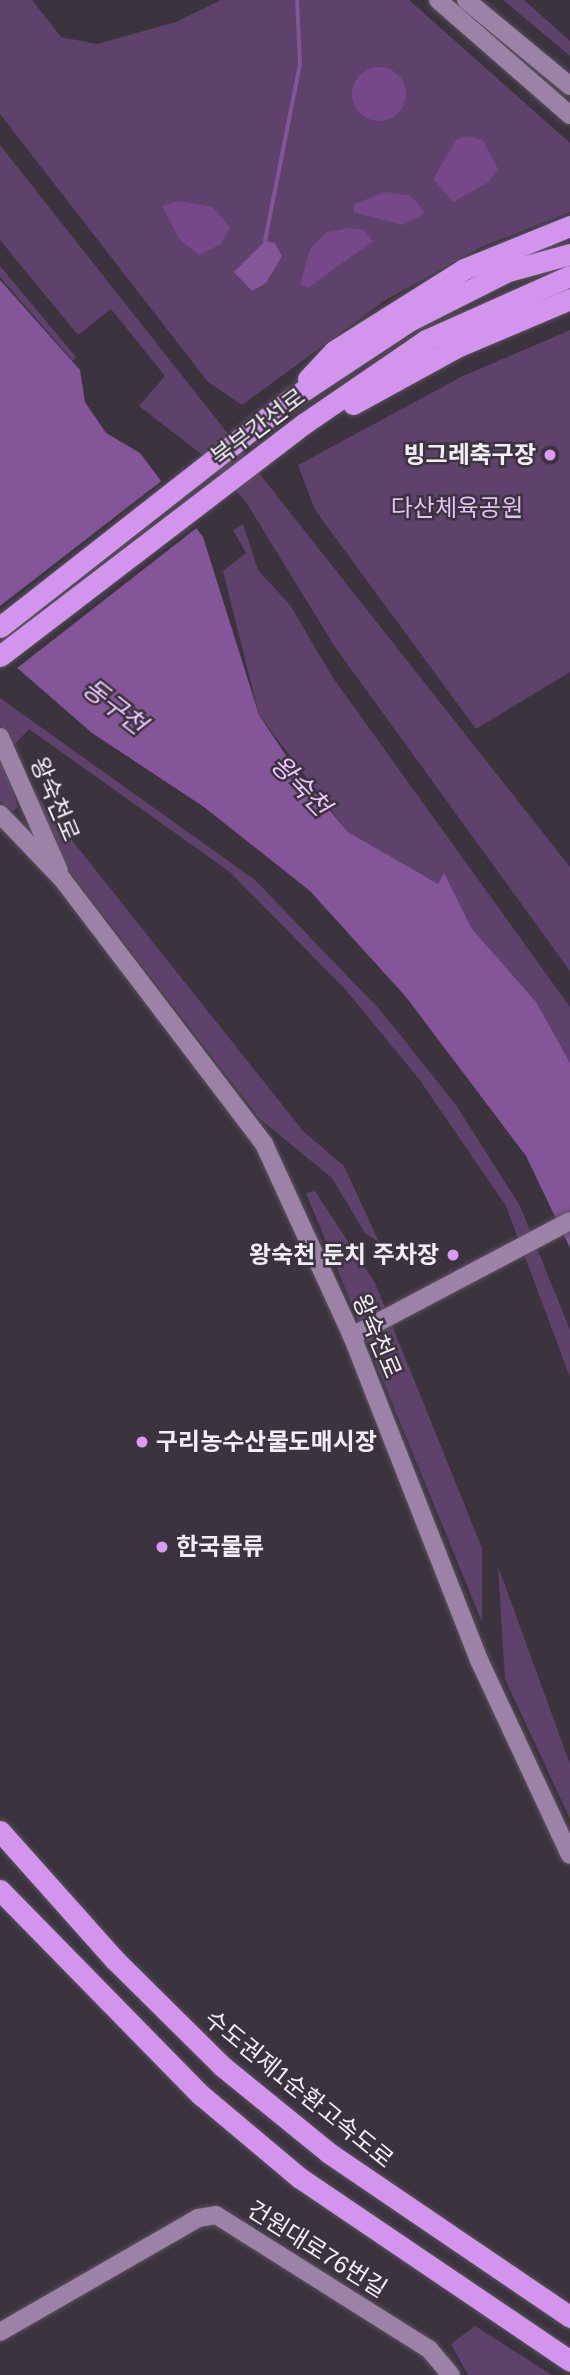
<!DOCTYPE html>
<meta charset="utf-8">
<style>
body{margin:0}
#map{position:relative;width:570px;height:2375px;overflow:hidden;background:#3b333e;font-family:Arial,"Noto Sans KR",sans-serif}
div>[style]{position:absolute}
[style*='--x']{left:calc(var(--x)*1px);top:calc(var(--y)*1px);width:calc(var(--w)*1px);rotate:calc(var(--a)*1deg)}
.green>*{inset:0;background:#5f426b}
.forest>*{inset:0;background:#76488a}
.round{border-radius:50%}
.water>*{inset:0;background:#845598}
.pier>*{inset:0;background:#3b333e}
.stream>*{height:3.5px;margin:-1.75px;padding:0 1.75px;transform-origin:1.75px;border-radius:1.75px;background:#845598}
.roads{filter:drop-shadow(0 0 2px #58515b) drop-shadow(0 0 2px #58515b)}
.secondary>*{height:18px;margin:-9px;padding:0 9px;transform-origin:9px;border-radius:9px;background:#9c82a7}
.highway>*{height:21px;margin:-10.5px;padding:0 10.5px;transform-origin:10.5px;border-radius:10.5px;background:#d394ee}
.dots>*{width:19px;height:19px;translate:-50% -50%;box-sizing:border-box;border:4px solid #3b333e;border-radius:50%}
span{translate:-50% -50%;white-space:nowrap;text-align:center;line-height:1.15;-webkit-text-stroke:5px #3b333e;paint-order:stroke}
.street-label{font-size:24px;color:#f3eef6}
.poi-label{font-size:24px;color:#f3eef6;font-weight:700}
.right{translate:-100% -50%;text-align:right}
.left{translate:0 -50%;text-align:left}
.park-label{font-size:24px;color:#e5bff7}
.water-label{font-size:26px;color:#eac4fc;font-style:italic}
</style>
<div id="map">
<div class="green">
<i style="clip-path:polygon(0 0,32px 0,61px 37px,97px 44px,176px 22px,221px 0,409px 0,570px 143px,570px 212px,481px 247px,384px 301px,242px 405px,208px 382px,0 114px)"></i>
<i style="clip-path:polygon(503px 0,524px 0,570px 41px,570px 56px)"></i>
<i style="clip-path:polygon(0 145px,570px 867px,570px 971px,335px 647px,246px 502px,200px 453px,139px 406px,165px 376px,111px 309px,78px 335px,0 240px)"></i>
<i style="clip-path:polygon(0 266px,76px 357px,73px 361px,0 277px)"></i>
<i style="clip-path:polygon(570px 330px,570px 672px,476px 729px,315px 510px,298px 465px,463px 376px)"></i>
<i style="clip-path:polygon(243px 524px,258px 570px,290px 605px,333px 678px,570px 1007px,570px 1063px,535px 1002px,472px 929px,444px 874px,439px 885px,348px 832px,259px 715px,223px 571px,246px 553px,233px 530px)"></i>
<i style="clip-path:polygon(0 698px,255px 880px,381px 1011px,456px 1105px,520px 1206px,570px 1330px,570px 1377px,506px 1206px,419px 1079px,344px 988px,230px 872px,29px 729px,13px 746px,0 725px)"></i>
<i style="clip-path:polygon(0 748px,18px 808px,12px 811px,0 801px)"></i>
<i style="clip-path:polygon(28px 785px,303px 1131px,344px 1166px,379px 1242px,365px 1233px,332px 1178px,260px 1119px,59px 858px)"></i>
<i style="clip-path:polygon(315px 1191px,375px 1283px,482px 1548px,482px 1622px,306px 1193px)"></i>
<i style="clip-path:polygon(498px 1566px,570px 1764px,570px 1819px,505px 1679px)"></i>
<i style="clip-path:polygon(475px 2326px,552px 2375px,468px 2375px,451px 2344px)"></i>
</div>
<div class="forest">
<i class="round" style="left:352px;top:67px;width:54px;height:54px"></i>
<i style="clip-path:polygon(468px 136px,483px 140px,498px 169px,487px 183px,453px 202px,433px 179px,457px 139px)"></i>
<i style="clip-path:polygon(386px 192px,411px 196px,425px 213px,403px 225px,353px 212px,354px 204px)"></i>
<i style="clip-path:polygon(179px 201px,213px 207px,230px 227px,221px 244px,199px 255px,180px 240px,162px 206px)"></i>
<i style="clip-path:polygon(348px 228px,364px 230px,373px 241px,308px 288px,300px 284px,310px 249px,326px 233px)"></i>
</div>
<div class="water">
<i style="clip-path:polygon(265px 241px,275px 243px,282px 256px,266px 283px,252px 291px,234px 272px)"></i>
<i style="clip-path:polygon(0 280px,80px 370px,85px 402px,106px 433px,140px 453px,203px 537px,259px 715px,293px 766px,348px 832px,438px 884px,444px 873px,472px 929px,536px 1002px,570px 1063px,570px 1248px,526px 1156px,406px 997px,310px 891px,204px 807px,92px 733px,0 653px)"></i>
</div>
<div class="pier">
<i style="clip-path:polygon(164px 479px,199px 526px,12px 672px,0 658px,0 606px)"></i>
</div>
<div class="stream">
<i style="--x:265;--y:241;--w:179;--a:-78.8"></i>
<i style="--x:300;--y:65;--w:65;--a:-92.6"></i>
</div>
<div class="roads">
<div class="secondary">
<i style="--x:438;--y:0;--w:175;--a:41.1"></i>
<i style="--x:466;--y:0;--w:135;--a:39.6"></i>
<i style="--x:0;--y:737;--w:146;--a:66.2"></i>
<i style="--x:0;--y:814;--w:91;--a:46.3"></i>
<i style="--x:63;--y:880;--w:332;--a:52.7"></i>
<i style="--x:264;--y:1144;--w:211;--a:65.4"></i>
<i style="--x:352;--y:1336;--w:348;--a:68.6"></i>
<i style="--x:479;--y:1660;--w:215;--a:65"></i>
<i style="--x:352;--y:1336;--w:246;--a:-27.8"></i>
<i style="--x:0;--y:2332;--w:228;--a:-29.9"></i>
<i style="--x:198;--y:2218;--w:18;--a:-9"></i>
<i style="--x:216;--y:2215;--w:252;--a:32.2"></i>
<i style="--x:429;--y:2349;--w:34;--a:50"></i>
</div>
<div class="highway">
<i style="--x:308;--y:379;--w:38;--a:-47"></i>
<i style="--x:334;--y:351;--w:154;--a:-32.2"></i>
<i style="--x:464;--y:269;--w:114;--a:-22.1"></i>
<i style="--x:353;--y:404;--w:121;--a:-28.7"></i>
<i style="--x:459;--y:346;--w:121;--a:-22.9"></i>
<i style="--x:0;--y:627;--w:366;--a:-38.1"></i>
<i style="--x:288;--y:401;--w:145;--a:-33.5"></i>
<i style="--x:409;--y:321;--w:111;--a:-26.8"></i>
<i style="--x:508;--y:271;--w:64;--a:-15.3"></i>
<i style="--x:0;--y:656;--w:384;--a:-37.4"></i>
<i style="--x:305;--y:423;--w:147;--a:-34.4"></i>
<i style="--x:426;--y:340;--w:158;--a:-24"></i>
<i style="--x:0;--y:1831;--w:173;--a:48.3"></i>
<i style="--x:115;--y:1960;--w:151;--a:44.7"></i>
<i style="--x:222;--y:2066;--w:138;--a:39.1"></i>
<i style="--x:329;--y:2153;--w:292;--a:34.2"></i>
<i style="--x:0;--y:1890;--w:287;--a:45.6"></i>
<i style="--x:201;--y:2095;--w:129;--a:40"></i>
<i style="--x:300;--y:2178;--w:326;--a:34.1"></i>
</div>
</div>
<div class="dots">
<i style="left:550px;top:455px;background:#da9af6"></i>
<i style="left:453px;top:1255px;background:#da9af6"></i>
<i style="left:142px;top:1442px;background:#da9af6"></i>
<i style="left:162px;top:1547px;background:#da9af6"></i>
</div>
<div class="street-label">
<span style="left:258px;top:427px;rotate:-37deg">북부간선로</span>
<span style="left:55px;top:799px;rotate:67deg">왕숙천로</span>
<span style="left:377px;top:1336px;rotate:67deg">왕숙천로</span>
<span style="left:299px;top:2089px;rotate:39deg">수도권제1순환고속도로</span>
<span style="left:317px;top:2249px;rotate:32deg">건원대로76번길</span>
</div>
<div class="poi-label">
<span class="right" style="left:536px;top:455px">빙그레축구장</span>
<span class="right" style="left:439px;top:1255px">왕숙천 둔치 주차장</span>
<span class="left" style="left:156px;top:1442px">구리농수산물도매시장</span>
<span class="left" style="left:176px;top:1547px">한국물류</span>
</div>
<div class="park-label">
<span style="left:457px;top:508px">다산체육공원</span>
</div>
<div class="water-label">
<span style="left:114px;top:707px;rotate:38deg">동구천</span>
<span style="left:300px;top:786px;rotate:46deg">왕숙천</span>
</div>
</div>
